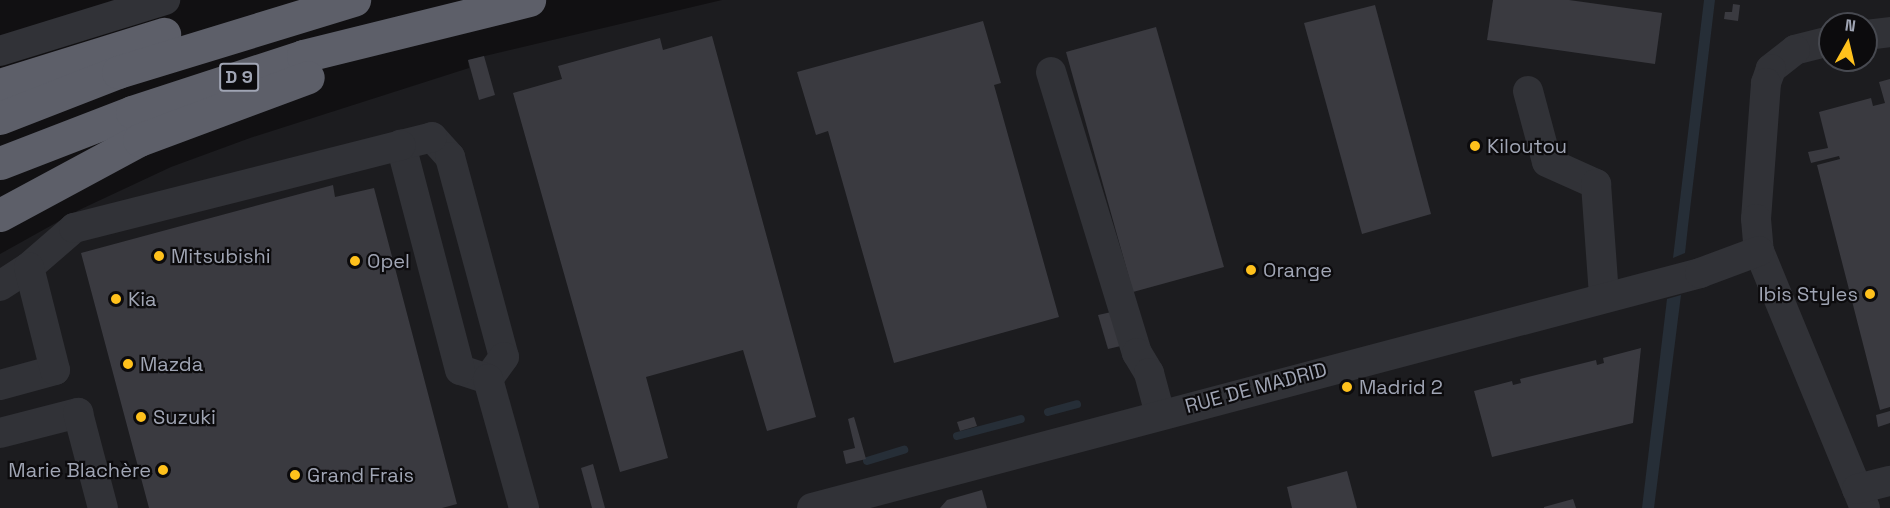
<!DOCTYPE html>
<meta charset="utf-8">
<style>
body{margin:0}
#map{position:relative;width:1890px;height:508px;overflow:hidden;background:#111012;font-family:"Space Grotesk",sans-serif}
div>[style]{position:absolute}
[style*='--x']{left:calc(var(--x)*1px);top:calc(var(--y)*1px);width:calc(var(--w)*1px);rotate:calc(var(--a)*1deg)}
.built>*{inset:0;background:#1c1c1f}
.water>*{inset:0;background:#262e37}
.stream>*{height:8px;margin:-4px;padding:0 4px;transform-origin:4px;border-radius:4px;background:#262e37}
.building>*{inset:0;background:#3a3a40}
.minor>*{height:30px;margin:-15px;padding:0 15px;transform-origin:15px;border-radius:15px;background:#313237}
.highway>*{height:33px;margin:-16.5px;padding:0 16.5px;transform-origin:16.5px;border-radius:16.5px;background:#5d5f69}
.dots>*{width:16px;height:16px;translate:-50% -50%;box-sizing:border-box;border:3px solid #0c0b0d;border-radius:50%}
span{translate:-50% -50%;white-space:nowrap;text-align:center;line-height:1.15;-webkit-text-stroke:4.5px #0c0b0d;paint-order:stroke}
.shield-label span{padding:2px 4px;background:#0c0b0d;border:2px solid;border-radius:4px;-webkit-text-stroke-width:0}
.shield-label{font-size:18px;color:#a0a5b4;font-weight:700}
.poi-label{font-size:20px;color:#a0a5b4}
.left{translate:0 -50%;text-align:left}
.right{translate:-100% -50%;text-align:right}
.street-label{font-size:20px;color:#a0a5b4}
.north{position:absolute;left:1818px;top:12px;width:60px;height:60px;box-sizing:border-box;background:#0c0b0d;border:2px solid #474950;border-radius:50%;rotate:8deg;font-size:16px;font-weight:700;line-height:24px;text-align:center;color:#a0a5b4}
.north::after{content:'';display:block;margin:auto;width:21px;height:27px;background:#ffc11c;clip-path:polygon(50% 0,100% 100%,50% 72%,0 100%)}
</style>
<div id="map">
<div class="built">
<i style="clip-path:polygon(evenodd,722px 0,1890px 0,1890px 508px,0 508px,0 254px,79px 210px,171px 167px,250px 138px,469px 68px,468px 60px,722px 0,1830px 24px,1866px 24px,1866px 60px,1830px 60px,1830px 24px)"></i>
</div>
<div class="water">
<i style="clip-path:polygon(1704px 0,1715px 0,1688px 226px,1685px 253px,1673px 258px)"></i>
<i style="clip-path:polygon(1681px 295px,1654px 508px,1642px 508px,1667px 299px)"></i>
</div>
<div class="stream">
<i style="--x:1048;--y:412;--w:30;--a:-15"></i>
<i style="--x:957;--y:436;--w:66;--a:-14.9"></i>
<i style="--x:867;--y:461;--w:39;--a:-17"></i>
</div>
<div class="building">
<i style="clip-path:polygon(1493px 0,1569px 0,1662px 13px,1655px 64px,1487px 40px)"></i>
<i style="clip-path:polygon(1733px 4px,1740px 5px,1738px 21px,1724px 19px,1725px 12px,1732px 12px)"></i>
<i style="clip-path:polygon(1375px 5px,1431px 214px,1362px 234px,1304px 23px)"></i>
<i style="clip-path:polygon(983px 21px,1001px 83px,994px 85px,1059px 317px,894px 363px,828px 131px,816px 135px,797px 72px)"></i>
<i style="clip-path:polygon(1156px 27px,1224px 267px,1133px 292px,1066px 52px)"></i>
<i style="clip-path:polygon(712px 36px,816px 417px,767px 431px,743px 350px,646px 377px,668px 458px,620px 472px,513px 93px,562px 79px,558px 66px,660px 38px,663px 50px)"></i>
<i style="clip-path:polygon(484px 56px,495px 95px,479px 100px,468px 60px)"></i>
<i style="clip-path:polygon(1890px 79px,1890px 407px,1880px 410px,1817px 165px,1840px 159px,1839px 156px,1811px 163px,1808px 152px,1828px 148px,1819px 112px,1871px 98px,1873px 106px,1885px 103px,1879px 82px)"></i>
<i style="clip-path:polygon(333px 185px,335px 197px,374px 188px,457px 504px,442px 508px,149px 508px,81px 253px)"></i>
<i style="clip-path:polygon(1116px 311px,1125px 345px,1108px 349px,1098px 315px)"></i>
<i style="clip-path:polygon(1641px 348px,1633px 423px,1492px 457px,1474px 391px,1512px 381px,1513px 385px,1521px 383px,1520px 379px,1596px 360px,1597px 365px,1604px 363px,1603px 358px)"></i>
<i style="clip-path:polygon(1890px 411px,1890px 423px,1878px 427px,1876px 415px)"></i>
<i style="clip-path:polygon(854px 417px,866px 459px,846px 464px,843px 451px,855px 448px,848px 419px)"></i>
<i style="clip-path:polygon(974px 417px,977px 426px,960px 431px,957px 422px)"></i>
<i style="clip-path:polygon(593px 464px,605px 508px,592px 508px,581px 468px)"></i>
<i style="clip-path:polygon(1347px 471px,1357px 508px,1292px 508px,1287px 487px)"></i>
<i style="clip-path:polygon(982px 490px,987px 508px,940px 508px,947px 500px)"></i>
<i style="clip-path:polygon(1573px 499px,1576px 508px,1544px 508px,1544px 507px)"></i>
</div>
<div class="minor">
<i style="--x:1866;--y:35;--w:24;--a:-7"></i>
<i style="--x:1830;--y:41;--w:36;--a:166"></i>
<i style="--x:1795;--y:50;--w:31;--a:142"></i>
<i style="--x:1771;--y:69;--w:15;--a:110"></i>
<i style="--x:1766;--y:83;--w:136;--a:94.2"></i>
<i style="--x:1756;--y:219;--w:32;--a:85"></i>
<i style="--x:1759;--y:251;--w:278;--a:67.6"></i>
<i style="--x:0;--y:51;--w:173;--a:-17.2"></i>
<i style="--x:1051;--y:72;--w:294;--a:73"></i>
<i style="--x:1137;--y:353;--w:23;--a:59"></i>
<i style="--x:1149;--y:373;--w:42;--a:75"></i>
<i style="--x:1528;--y:91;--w:73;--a:75"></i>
<i style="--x:1547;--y:162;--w:54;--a:24.2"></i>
<i style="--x:1596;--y:184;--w:112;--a:85.9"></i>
<i style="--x:432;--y:137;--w:27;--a:48"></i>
<i style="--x:450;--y:157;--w:207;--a:74.9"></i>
<i style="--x:504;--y:357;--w:27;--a:126"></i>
<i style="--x:488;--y:379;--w:29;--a:-162"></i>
<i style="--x:460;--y:370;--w:233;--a:-104.7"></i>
<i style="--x:401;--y:145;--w:32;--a:-14"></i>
<i style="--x:0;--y:286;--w:35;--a:-33"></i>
<i style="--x:29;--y:267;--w:60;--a:-40.9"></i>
<i style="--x:74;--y:228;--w:337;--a:-14.2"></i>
<i style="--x:488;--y:379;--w:134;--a:74.4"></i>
<i style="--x:0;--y:385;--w:57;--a:-15.3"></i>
<i style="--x:55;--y:370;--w:106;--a:-104.2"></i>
<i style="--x:0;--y:433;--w:81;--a:-14.4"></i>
<i style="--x:78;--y:413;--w:98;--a:75.3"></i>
<i style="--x:1857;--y:489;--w:34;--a:-14"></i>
<i style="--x:812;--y:508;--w:919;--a:-14.82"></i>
<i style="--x:1700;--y:273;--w:63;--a:-20.4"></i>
</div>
<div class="highway">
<i style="--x:0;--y:85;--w:172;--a:-17.3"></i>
<i style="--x:0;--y:118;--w:127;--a:-21.3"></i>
<i style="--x:118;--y:72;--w:247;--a:-17"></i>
<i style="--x:0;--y:163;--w:142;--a:-21.1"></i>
<i style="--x:132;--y:112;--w:180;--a:-18.1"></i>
<i style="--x:303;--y:56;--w:233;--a:-13.9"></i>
<i style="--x:0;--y:215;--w:158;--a:-28.3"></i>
<i style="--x:139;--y:140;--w:180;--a:-20.4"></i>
</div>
<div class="dots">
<i style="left:1475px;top:146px;background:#ffc11c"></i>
<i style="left:159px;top:256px;background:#ffc11c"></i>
<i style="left:355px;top:261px;background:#ffc11c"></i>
<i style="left:1251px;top:270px;background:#ffc11c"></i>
<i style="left:1870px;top:294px;background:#ffc11c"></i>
<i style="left:116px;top:299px;background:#ffc11c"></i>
<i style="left:128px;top:364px;background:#ffc11c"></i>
<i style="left:1347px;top:387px;background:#ffc11c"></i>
<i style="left:141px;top:417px;background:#ffc11c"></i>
<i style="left:163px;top:470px;background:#ffc11c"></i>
<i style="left:295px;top:475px;background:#ffc11c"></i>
</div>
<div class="shield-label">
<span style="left:239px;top:77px">D 9</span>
</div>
<div class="poi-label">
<span class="left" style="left:1487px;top:146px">Kiloutou</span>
<span class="left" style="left:171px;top:256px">Mitsubishi</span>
<span class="left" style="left:367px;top:261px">Opel</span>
<span class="left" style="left:1263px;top:270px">Orange</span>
<span class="right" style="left:1858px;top:294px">Ibis Styles</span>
<span class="left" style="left:128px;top:299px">Kia</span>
<span class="left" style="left:140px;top:364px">Mazda</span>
<span class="left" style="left:1359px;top:387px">Madrid 2</span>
<span class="left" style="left:153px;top:417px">Suzuki</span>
<span class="right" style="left:151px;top:470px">Marie Blachère</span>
<span class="left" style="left:307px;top:475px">Grand Frais</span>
</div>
<div class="street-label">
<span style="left:1256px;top:388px;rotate:-15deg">RUE DE MADRID</span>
</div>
<div class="north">N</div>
</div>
